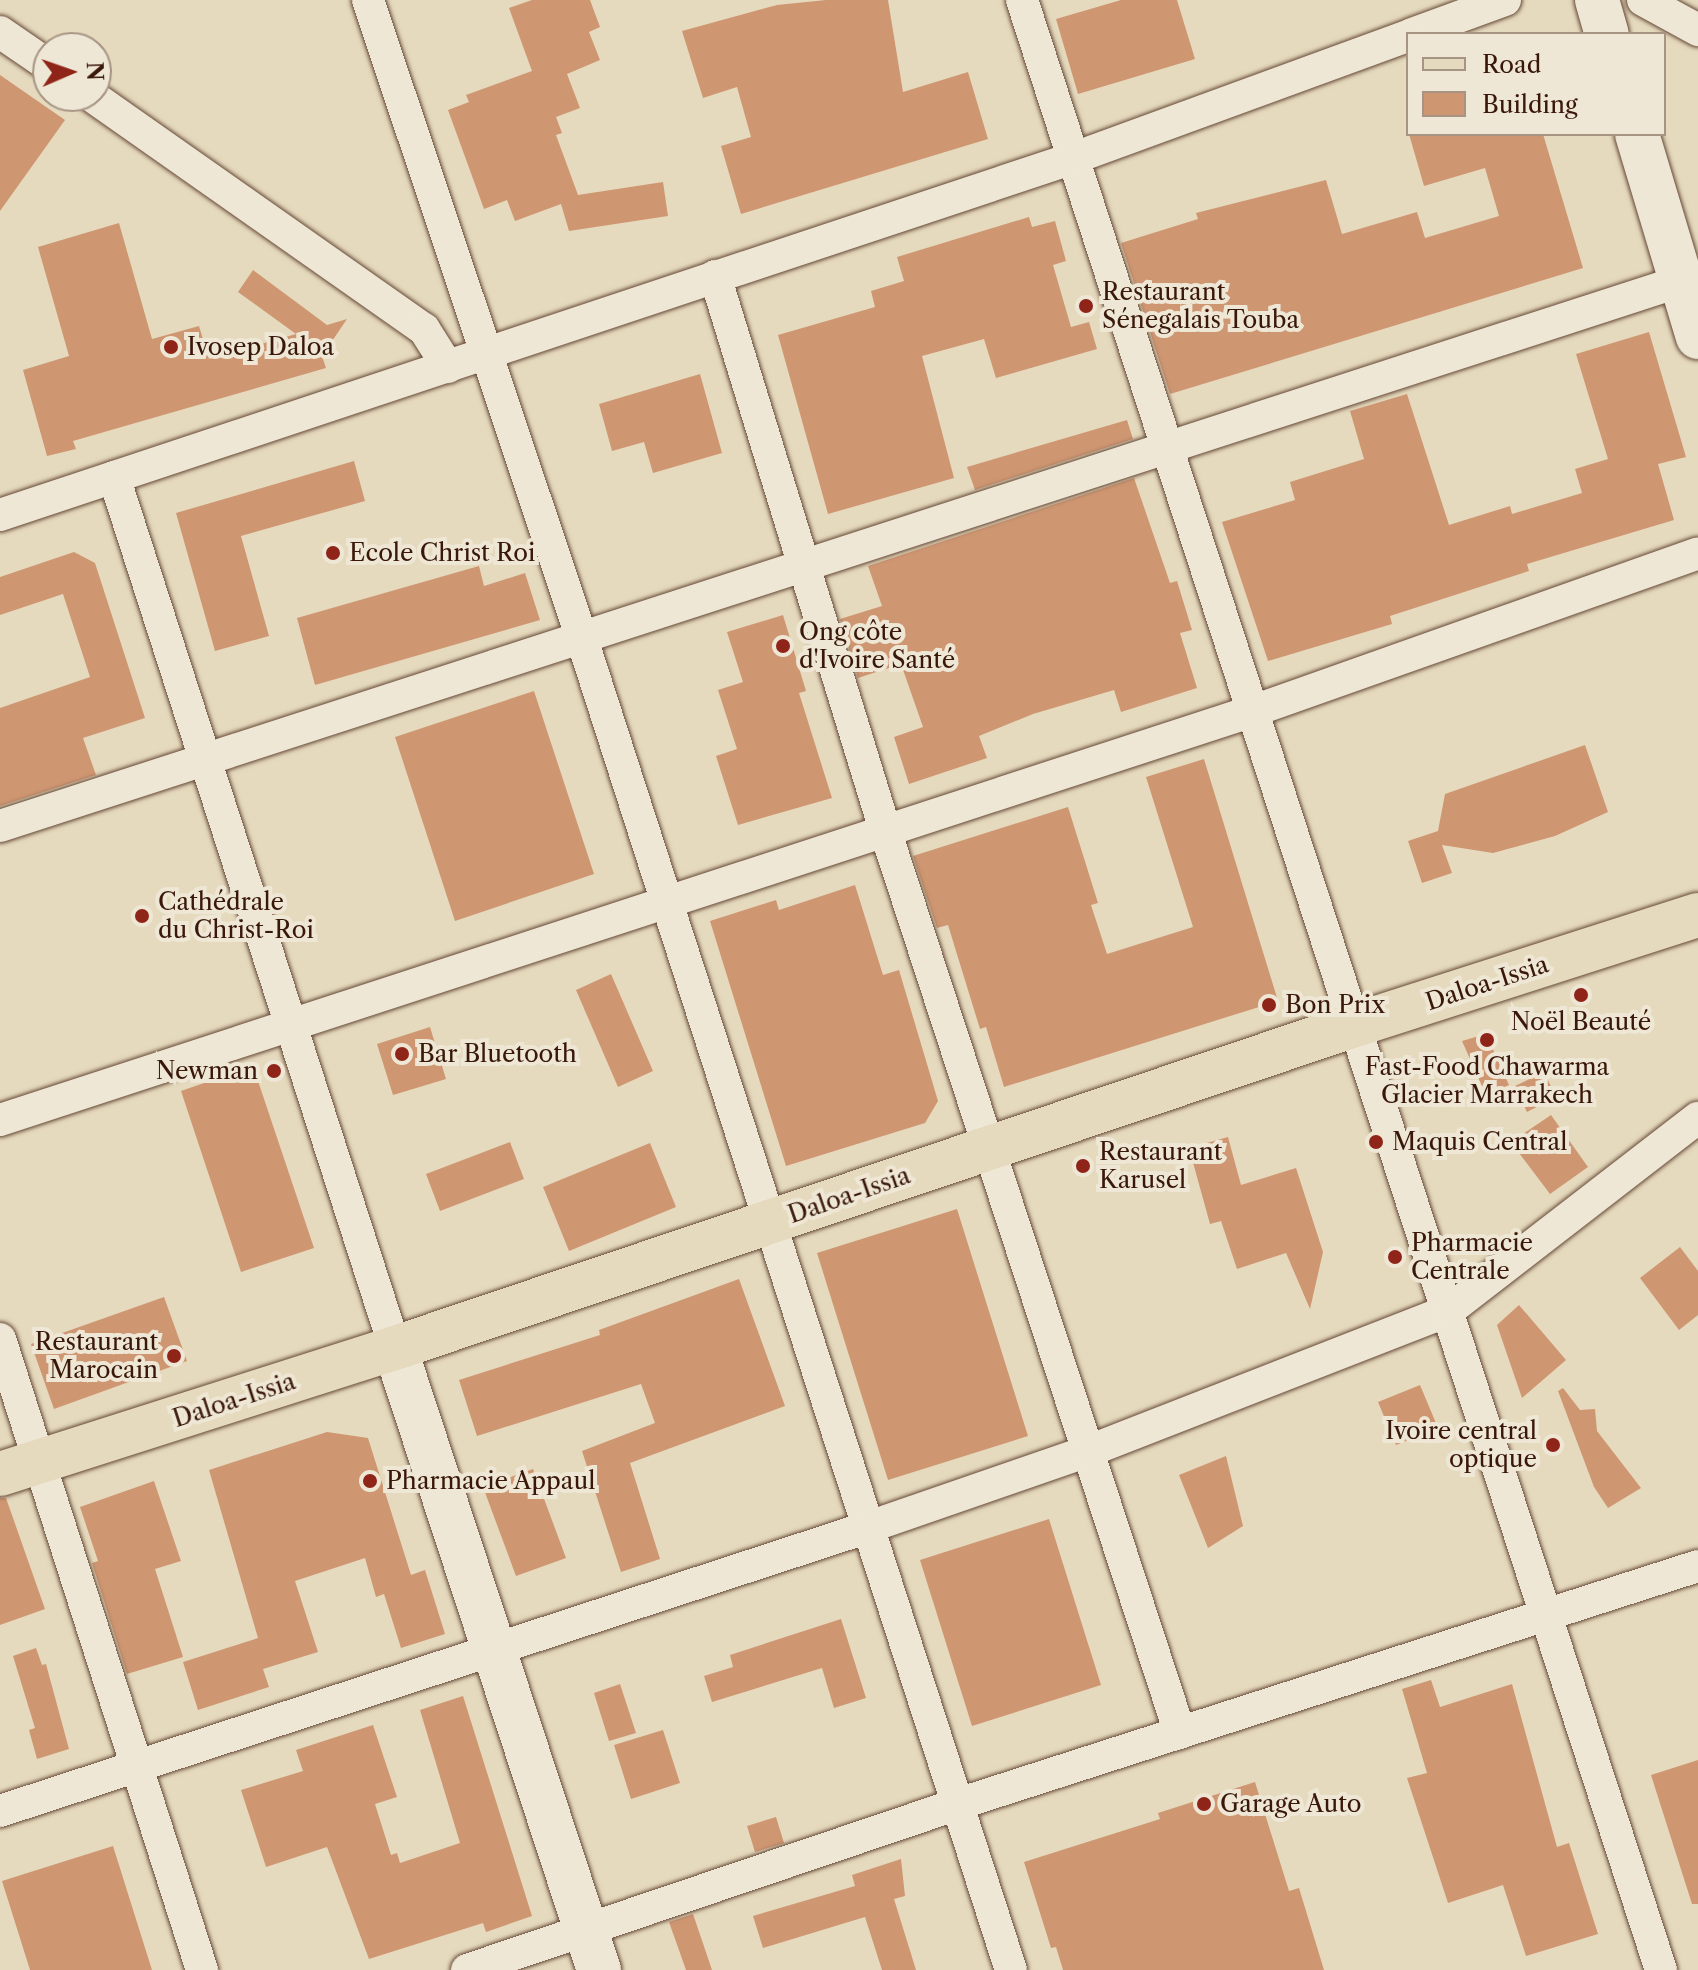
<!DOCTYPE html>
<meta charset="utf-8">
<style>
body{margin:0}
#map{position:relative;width:1698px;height:1970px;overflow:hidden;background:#e6dabe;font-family:"Libre Caslon Text",serif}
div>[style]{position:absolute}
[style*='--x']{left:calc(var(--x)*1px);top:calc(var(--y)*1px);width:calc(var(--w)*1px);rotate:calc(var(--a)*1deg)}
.building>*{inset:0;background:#cf9672}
.roads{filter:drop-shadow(0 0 2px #654836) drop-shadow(0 0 2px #654836)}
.street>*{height:32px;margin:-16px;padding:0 16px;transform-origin:16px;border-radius:16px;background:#efe7d5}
.secondary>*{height:44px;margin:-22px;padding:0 22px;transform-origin:22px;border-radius:22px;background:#efe7d5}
.primary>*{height:44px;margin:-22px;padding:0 22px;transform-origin:22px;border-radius:22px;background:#e6dabe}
.dots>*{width:22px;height:22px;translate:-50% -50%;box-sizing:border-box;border:4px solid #efe7d5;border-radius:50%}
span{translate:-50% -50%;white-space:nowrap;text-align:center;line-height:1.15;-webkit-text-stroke:8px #efe7d5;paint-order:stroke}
.poi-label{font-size:24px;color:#3a1809}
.left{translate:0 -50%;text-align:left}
.right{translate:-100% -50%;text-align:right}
.street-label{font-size:24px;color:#3a1809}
.legend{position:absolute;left:1406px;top:32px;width:260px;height:104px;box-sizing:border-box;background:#efe7d5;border:2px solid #a79483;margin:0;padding:10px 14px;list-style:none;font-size:24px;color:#3a1809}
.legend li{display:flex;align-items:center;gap:16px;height:40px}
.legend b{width:40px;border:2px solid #a79483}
.north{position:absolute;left:32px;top:32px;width:80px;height:80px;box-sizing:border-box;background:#efe7d5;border:2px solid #a79483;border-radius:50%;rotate:88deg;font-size:22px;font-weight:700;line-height:32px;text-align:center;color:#3a1809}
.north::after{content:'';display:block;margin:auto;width:28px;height:36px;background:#8f2418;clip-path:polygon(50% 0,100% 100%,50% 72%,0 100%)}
</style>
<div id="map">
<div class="building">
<i style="clip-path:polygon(532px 0,590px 0,600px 27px,589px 32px,600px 60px,567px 74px,580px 108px,556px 117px,562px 133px,556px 135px,578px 195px,663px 182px,668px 216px,569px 231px,561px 204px,515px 221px,507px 200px,484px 209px,448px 110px,469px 102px,466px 95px,532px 71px,509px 8px)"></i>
<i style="clip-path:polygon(826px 0,888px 0,903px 92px,968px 72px,988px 139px,741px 214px,721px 146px,751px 137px,737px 87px,703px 98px,682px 31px,777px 5px)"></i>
<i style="clip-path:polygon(1121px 0,1177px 0,1195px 59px,1078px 94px,1056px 19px)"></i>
<i style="clip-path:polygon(0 75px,65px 120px,0 211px)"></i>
<i style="clip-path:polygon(1409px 134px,1543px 134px,1583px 268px,1170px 394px,1121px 243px,1198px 219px,1196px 213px,1326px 180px,1342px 234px,1417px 212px,1425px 238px,1499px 216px,1485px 168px,1424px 186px)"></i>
<i style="clip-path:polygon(1029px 217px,1032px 227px,1055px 221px,1066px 261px,1053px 265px,1071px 327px,1089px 322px,1097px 349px,996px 378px,984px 339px,922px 356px,954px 478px,828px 514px,778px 335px,875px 307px,871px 291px,904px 281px,897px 257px)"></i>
<i style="clip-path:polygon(119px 223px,152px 339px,199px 326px,209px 359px,296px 334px,238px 292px,253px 270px,327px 325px,347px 319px,322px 356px,326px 368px,73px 441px,76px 449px,47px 456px,23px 370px,69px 356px,38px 247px)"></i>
<i style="clip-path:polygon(1649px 332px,1686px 457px,1658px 464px,1674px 520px,1527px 564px,1529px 571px,1390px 616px,1392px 624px,1268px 661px,1222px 522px,1295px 500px,1290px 482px,1364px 459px,1350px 411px,1407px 394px,1449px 525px,1510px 506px,1512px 514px,1582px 493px,1575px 469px,1608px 459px,1576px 354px)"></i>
<i style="clip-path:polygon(700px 374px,722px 453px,653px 473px,644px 442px,612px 451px,599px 404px)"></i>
<i style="clip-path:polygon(1127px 420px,1133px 439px,975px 490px,967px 467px)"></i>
<i style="clip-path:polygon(354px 461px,365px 501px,241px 536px,269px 636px,215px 651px,176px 513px)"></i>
<i style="clip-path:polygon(1134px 478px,1170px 583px,1177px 581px,1192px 630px,1180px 633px,1197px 688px,1121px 712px,1114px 690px,1033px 714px,979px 736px,987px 758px,909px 784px,894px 737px,923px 727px,901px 664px,858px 678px,840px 619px,882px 606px,868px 566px)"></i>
<i style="clip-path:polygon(74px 552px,95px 563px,145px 718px,83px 738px,96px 775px,0 806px,0 708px,90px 677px,63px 594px,0 615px,0 577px)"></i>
<i style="clip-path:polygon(479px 566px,484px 586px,525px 573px,540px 620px,315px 685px,297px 618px)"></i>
<i style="clip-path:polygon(783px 615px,806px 691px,799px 693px,832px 798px,738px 825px,716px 756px,737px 749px,718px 690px,743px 682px,727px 632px)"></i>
<i style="clip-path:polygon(534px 691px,594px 874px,455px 921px,395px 737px)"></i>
<i style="clip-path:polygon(1585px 745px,1608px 812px,1555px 836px,1493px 853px,1442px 845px,1452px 873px,1422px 883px,1408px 841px,1438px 831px,1445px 794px)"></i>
<i style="clip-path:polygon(1204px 759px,1278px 1001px,1004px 1087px,986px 1027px,980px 1029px,948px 925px,937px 928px,913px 856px,1068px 807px,1098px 903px,1091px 905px,1107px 954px,1193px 927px,1146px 777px)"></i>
<i style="clip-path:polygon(855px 885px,883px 975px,899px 970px,938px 1101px,925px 1123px,786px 1166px,710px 921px,776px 900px,779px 910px)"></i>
<i style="clip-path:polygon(611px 974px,653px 1071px,618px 1087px,576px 990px)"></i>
<i style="clip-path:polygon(430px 1027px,446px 1079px,393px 1095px,377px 1044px)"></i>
<i style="clip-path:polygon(1486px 1034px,1509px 1085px,1486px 1095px,1462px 1041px)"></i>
<i style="clip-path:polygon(253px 1066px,314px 1248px,241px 1272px,181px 1091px)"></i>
<i style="clip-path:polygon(1544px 1072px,1556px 1097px,1527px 1112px,1515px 1086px)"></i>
<i style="clip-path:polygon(1551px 1115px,1588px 1167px,1550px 1194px,1516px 1149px,1527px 1142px,1523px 1134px)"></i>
<i style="clip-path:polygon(1228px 1137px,1241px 1185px,1296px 1168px,1323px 1252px,1310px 1309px,1286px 1253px,1237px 1269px,1221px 1221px,1210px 1224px,1189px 1148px)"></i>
<i style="clip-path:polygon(510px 1142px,524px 1179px,440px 1211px,426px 1174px)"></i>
<i style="clip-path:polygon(650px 1143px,676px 1207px,569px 1251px,543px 1187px)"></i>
<i style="clip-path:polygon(957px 1209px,1028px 1436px,888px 1480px,817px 1253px)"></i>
<i style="clip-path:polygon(1680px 1247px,1698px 1271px,1698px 1315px,1679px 1330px,1640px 1278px)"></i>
<i style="clip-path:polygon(739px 1279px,785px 1406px,630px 1463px,660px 1559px,621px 1572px,582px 1451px,655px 1423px,641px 1384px,477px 1436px,459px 1380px,600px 1335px,599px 1330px)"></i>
<i style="clip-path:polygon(164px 1297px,187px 1361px,54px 1409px,31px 1344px)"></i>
<i style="clip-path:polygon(1519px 1305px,1566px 1360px,1522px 1398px,1497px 1325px)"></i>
<i style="clip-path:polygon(1420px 1385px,1438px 1428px,1396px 1445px,1378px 1402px)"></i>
<i style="clip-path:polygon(1563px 1388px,1580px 1410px,1595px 1409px,1597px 1431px,1641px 1488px,1608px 1508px,1594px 1487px,1558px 1391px)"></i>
<i style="clip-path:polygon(327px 1432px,368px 1438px,411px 1575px,425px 1570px,445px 1634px,401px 1648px,384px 1594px,376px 1597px,365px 1558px,295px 1581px,318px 1652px,263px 1669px,269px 1687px,198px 1710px,183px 1662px,258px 1638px,209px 1470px)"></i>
<i style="clip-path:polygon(1226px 1456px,1243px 1526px,1208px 1548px,1179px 1475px)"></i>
<i style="clip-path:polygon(533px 1469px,566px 1558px,516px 1576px,483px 1487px)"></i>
<i style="clip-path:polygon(154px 1481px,181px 1561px,155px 1569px,183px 1657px,127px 1674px,92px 1563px,98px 1561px,80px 1507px)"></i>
<i style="clip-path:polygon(0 1498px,6px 1498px,45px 1609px,0 1625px)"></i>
<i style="clip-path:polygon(1049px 1519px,1101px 1685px,972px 1726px,920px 1560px)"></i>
<i style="clip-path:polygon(841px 1619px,866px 1698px,834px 1708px,822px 1668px,712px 1702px,704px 1676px,733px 1667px,730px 1655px)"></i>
<i style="clip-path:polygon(36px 1648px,42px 1665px,46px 1664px,69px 1749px,37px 1759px,29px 1730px,35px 1728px,13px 1656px)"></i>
<i style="clip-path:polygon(1431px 1680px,1440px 1707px,1512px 1684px,1557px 1847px,1569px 1843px,1598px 1934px,1526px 1956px,1503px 1885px,1448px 1903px,1407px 1778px,1427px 1773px,1402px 1689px)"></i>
<i style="clip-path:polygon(620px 1684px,636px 1733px,609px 1741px,594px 1693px)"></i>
<i style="clip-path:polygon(463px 1696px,532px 1916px,486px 1932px,483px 1923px,369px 1959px,327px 1847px,266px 1867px,241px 1790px,303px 1771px,296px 1750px,373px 1725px,397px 1797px,375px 1804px,391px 1855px,397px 1853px,400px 1863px,460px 1843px,420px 1710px)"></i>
<i style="clip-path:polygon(663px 1730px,680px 1783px,631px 1799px,614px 1745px)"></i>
<i style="clip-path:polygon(1698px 1760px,1698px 1904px,1692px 1904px,1651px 1775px)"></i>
<i style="clip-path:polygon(1255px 1782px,1289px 1891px,1299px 1888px,1324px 1970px,1063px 1970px,1056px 1947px,1051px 1948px,1024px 1862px,1160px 1819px,1158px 1813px)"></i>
<i style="clip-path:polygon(776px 1817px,784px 1843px,755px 1852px,747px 1826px)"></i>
<i style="clip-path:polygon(113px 1846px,152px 1970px,30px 1970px,2px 1881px)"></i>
<i style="clip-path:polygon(901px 1859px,905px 1896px,894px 1899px,916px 1970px,882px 1970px,865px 1917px,763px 1948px,753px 1916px,855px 1886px,852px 1875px)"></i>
<i style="clip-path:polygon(693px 1914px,712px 1970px,686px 1970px,669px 1922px)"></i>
</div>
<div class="roads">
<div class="street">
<i style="--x:368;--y:0;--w:674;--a:71.48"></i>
<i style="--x:582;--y:639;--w:1398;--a:72.14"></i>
<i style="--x:1022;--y:0;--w:2071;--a:72.03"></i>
<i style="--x:1643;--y:0;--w:63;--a:28.6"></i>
<i style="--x:0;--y:32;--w:58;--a:34.5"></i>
<i style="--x:1412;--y:34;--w:99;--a:-20.1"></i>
<i style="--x:92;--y:96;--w:406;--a:35.1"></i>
<i style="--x:424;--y:329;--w:45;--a:57.7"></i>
<i style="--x:715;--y:276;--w:579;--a:72.94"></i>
<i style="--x:885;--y:830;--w:950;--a:71.91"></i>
<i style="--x:114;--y:477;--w:915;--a:72.12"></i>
<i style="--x:0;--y:515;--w:1132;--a:-18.39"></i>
<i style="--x:1074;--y:158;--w:356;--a:-20.1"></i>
<i style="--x:0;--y:826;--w:1767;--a:-17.96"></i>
<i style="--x:0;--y:1120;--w:1318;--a:-18.08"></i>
<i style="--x:1253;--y:711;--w:472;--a:-19.5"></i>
<i style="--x:0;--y:1339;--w:663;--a:72.25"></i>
<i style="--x:0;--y:1811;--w:914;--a:-18.1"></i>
<i style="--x:869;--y:1527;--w:230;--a:-19.1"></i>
<i style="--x:1086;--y:1452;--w:388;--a:-21.3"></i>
<i style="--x:1448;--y:1311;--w:316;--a:-37.7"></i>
<i style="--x:467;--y:1970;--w:518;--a:-18.68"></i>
<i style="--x:958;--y:1804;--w:777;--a:-17.83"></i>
</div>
<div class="secondary">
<i style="--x:1597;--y:0;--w:35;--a:74"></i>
<i style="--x:1637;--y:134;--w:212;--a:73.3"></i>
<i style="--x:395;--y:1348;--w:655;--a:71.84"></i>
</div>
<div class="primary">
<i style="--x:0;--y:1474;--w:415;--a:-17.7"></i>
<i style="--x:395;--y:1348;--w:1016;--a:-18.6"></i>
<i style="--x:1358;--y:1024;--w:357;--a:-17.8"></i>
</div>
</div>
<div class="dots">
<i style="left:1086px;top:306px;background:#8f2418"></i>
<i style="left:171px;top:347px;background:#8f2418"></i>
<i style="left:333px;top:553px;background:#8f2418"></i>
<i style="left:783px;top:646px;background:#8f2418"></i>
<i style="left:142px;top:916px;background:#8f2418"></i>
<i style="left:1581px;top:995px;background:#8f2418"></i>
<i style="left:1269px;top:1005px;background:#8f2418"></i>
<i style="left:1487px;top:1040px;background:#8f2418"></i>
<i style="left:402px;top:1054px;background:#8f2418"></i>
<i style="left:274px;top:1071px;background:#8f2418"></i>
<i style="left:1376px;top:1142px;background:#8f2418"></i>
<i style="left:1083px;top:1166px;background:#8f2418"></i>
<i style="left:1395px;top:1257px;background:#8f2418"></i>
<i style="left:174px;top:1356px;background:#8f2418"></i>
<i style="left:1553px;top:1445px;background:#8f2418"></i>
<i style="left:370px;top:1481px;background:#8f2418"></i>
<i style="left:1204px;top:1804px;background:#8f2418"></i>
</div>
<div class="poi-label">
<span class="left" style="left:1102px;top:306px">Restaurant<br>Sénegalais Touba</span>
<span class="left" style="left:187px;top:347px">Ivosep Daloa</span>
<span class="left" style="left:349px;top:553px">Ecole Christ Roi</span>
<span class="left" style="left:799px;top:646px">Ong côte<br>d'Ivoire Santé</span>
<span class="left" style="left:158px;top:916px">Cathédrale<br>du Christ-Roi</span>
<span class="left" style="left:1285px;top:1005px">Bon Prix</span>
<span style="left:1581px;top:1022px">Noël Beauté</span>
<span class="left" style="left:418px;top:1054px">Bar Bluetooth</span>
<span style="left:1487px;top:1081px">Fast-Food Chawarma<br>Glacier Marrakech</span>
<span class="right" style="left:258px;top:1071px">Newman</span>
<span class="left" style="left:1392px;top:1142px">Maquis Central</span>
<span class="left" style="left:1099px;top:1166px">Restaurant<br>Karusel</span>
<span class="left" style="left:1411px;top:1257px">Pharmacie<br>Centrale</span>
<span class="right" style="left:158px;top:1356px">Restaurant<br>Marocain</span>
<span class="right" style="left:1537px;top:1445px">Ivoire central<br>optique</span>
<span class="left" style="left:386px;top:1481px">Pharmacie Appaul</span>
<span class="left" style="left:1220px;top:1804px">Garage Auto</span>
</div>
<div class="street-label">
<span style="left:1487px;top:983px;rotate:-18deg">Daloa-Issia</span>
<span style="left:849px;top:1195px;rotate:-19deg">Daloa-Issia</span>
<span style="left:234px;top:1400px;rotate:-18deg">Daloa-Issia</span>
</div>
<ul class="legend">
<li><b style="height:10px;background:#e6dabe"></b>Road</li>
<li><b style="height:22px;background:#cf9672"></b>Building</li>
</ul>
<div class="north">N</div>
</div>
